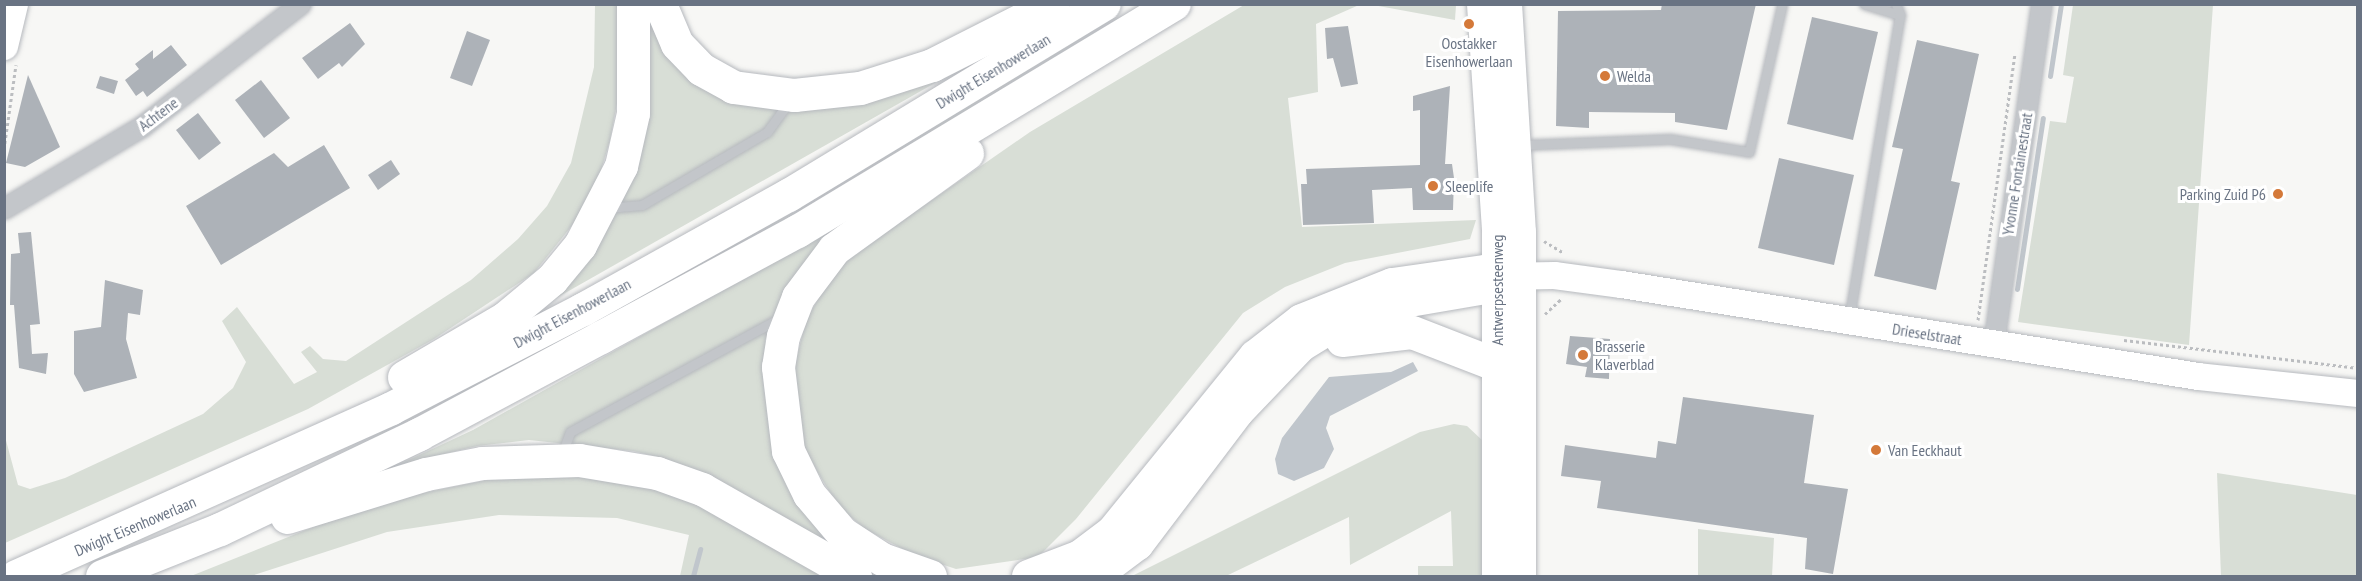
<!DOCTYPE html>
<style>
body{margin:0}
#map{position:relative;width:2362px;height:581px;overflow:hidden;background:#f7f7f5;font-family:"PT Sans Narrow",sans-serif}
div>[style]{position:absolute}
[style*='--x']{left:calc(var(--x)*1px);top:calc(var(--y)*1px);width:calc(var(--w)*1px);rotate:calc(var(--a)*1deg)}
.green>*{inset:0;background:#d8ded6}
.water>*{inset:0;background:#c0c6cc}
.stream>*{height:5px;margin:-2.5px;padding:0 2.5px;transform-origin:2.5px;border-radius:2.5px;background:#c0c6cc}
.building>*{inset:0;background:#adb2b8}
.path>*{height:3px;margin-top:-1.5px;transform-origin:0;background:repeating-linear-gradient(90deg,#bbbdc0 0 3px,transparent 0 6px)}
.roads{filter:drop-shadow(0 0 2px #b6b9be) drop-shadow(0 0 2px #b6b9be)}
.lane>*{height:9px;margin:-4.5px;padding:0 4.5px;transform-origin:4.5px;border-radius:4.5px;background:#c3c6ca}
.street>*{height:20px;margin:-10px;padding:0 10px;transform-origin:10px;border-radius:10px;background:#c3c6ca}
.secondary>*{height:27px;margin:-13.5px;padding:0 13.5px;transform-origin:13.5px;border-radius:13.5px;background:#fff}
.primary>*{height:30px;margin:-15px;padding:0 15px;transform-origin:15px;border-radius:15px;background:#fff}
.highway>*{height:33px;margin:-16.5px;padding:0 16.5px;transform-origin:16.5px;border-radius:16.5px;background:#fff}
.dots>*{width:16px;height:16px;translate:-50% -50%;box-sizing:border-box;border:3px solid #fff;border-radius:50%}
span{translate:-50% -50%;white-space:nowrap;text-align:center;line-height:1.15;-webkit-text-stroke:6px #fff;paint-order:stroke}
.poi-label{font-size:16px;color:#697383}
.left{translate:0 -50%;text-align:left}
.right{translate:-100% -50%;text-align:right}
.street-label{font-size:16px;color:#697383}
.frame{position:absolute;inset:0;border:6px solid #697383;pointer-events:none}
</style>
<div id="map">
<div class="green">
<i style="clip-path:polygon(595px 5px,618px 5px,622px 77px,610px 140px,597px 184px,578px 218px,534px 273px,434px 339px,308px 409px,5px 543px,4px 433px,18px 485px,30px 489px,65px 478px,203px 414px,233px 388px,246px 362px,222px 321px,237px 307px,294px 384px,317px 372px,301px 352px,310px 346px,323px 359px,346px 361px,471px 280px,518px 239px,547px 206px,571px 163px,594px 67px)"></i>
<i style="clip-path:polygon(643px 5px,711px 87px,936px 77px,935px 83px,544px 305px,594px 245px)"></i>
<i style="clip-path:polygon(1244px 5px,1359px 5px,1316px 24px,1318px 92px,1288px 98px,1302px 227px,1476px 220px,1470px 239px,1345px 263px,1285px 287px,1243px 313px,1076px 519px,1038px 557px,956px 569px,914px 555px,865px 529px,839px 507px,804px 450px,791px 381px,806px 320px,837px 266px,1030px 132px)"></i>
<i style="clip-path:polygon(1373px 5px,1456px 5px,1455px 20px)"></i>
<i style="clip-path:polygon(2073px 5px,2213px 5px,2189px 345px,2018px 322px,2050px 121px,2066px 123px,2074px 77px,2063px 75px)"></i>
<i style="clip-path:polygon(832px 229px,781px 303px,765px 341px,770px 345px,778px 451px,901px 576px,874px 573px,756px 501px,662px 458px,633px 451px,529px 440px,477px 446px,398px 465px,473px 430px)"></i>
<i style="clip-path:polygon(1454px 424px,1467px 426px,1482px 440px,1483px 576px,1418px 576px,1418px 566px,1453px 566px,1451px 511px,1350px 565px,1349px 517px,1226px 576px,1132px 576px,1420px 432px)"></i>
<i style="clip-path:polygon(2217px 473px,2357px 495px,2357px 576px,2221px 576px)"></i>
<i style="clip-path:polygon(565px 476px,644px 484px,722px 514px,826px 576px,680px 576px,689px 535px,617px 518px,499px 515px,387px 532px,251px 576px,191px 576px,373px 503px,492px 479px)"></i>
<i style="clip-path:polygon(1698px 529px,1774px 538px,1772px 576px,1698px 576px)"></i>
</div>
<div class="water">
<i style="clip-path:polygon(1413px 362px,1418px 371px,1330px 416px,1326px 428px,1334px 449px,1324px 468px,1294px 481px,1278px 474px,1275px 459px,1282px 438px,1329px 377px,1391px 372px)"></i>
</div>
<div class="stream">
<i style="--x:2050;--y:76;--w:73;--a:-81.3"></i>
<i style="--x:2017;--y:289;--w:173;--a:-81.4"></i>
<i style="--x:693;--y:576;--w:28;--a:-75"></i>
</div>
<div class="building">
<i style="clip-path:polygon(1662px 4px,1756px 4px,1727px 130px,1675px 122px,1675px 113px,1589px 112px,1589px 128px,1556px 126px,1558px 11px,1661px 10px)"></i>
<i style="clip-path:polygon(1812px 17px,1878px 32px,1853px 140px,1787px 124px)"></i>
<i style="clip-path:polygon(350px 23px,365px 44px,342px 67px,339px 63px,318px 79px,302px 58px)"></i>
<i style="clip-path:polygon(1348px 26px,1358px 84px,1341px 87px,1333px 58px,1327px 59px,1325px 28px)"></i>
<i style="clip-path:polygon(467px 31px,490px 40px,472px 86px,450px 78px)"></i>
<i style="clip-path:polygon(1917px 40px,1979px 54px,1951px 181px,1960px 183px,1936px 290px,1874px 276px,1903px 149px,1892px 147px)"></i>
<i style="clip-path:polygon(171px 45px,187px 65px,147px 97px,143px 91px,136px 96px,125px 80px,139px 69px,135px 64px,153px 50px,153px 59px)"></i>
<i style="clip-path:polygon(28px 75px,60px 147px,25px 167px,6px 163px)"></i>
<i style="clip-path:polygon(100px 76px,118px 81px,114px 94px,96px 88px)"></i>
<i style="clip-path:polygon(261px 80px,290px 118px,264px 138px,235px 100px)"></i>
<i style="clip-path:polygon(1450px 86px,1445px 164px,1452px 164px,1454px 178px,1453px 210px,1413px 210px,1412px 188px,1372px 190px,1374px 223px,1303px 225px,1301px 184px,1307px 184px,1306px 169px,1420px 165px,1420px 110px,1413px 111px,1413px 96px)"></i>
<i style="clip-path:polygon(198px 113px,221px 143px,199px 160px,176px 130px)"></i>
<i style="clip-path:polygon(324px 145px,350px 188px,221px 265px,186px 206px,274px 153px,288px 167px)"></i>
<i style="clip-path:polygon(1779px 158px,1854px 175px,1834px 265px,1758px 248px)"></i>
<i style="clip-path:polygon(391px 160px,400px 174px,378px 190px,368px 175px)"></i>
<i style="clip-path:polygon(31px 232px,40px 324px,30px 325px,32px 354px,48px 353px,46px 374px,19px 368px,14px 305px,10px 305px,11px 254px,20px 253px,18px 233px)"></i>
<i style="clip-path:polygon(105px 280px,143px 290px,140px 315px,128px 313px,126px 339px,137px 378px,84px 392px,74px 374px,74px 331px,101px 327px)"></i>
<i style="clip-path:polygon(1570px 336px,1610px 339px,1609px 379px,1585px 377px,1587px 367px,1566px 364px)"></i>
<i style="clip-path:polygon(1683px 397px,1814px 415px,1804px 483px,1848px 489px,1833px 574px,1805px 569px,1807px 538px,1597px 508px,1601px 481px,1561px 476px,1565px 445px,1656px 458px,1658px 441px,1676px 444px)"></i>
</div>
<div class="path">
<i style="--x:4;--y:149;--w:85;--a:-81.9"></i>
<i style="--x:1544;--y:241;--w:23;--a:31"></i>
<i style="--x:1545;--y:314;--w:23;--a:-43"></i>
<i style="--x:1978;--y:320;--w:269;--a:-82.1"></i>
<i style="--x:2124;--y:340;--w:236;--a:6.8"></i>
</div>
<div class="roads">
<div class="lane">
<i style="--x:1864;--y:4;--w:38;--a:17"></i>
<i style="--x:1520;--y:145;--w:150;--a:-2.3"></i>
<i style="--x:1670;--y:139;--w:80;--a:9.3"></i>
<i style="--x:1749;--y:152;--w:152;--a:-77.4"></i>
<i style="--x:607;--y:208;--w:35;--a:-5"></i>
<i style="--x:642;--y:205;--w:145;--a:-30.3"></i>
<i style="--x:767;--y:132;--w:37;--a:-54"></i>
<i style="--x:1849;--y:319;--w:308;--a:-80.5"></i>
<i style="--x:1900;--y:15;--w:12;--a:-110"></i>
<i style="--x:562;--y:454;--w:23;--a:-70"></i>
<i style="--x:570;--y:432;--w:239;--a:-28.5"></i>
</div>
<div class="street">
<i style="--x:4;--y:209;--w:161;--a:-30.7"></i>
<i style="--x:142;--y:127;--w:201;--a:-37.7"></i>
<i style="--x:1994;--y:345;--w:344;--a:-82"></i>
</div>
<div class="secondary">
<i style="--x:4;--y:46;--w:43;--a:-76.6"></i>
<i style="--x:1500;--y:276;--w:54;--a:-1.1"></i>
<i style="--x:1554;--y:275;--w:68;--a:7.7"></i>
<i style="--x:1621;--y:284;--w:584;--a:9.06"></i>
<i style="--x:2198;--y:376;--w:161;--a:6.1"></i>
</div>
<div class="primary">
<i style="--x:1482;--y:4;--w:228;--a:86.2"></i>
<i style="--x:1497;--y:232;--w:344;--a:90"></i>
<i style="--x:1507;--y:4;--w:228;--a:86.5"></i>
<i style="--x:1521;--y:232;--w:344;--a:90"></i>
</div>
<div class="highway">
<i style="--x:660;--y:4;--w:43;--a:67"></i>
<i style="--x:677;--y:44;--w:35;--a:46"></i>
<i style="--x:701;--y:69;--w:37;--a:29"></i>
<i style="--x:733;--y:87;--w:62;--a:7.5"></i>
<i style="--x:794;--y:95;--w:66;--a:-6.1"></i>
<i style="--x:860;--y:88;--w:76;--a:-17.7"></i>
<i style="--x:932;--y:65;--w:135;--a:-26.9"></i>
<i style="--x:1342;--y:340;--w:70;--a:-6.5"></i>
<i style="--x:1412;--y:332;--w:91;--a:21.2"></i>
<i style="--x:404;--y:377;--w:117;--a:-30.3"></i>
<i style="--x:505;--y:318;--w:61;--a:-39.7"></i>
<i style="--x:552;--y:279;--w:44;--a:-50.5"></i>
<i style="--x:580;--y:245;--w:89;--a:-62.6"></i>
<i style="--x:621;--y:166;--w:54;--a:-77.2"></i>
<i style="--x:633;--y:113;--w:109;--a:-90"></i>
<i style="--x:287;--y:517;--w:145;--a:-17.2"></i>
<i style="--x:426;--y:474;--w:57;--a:-11.1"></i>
<i style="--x:482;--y:463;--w:97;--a:-1.8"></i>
<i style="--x:579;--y:460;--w:79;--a:9.5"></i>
<i style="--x:657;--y:473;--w:48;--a:19.6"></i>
<i style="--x:702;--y:489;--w:176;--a:29.6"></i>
<i style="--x:16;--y:576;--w:411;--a:-24.1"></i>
<i style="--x:391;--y:408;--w:216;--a:-27.3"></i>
<i style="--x:583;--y:309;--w:235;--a:-29.1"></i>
<i style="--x:788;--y:195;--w:369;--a:-31.2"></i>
<i style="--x:102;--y:576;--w:127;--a:-21.7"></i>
<i style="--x:220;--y:529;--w:221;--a:-25.5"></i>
<i style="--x:419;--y:434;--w:206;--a:-28.1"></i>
<i style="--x:601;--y:337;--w:223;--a:-28.4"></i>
<i style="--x:797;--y:231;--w:440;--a:-31.1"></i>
<i style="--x:930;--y:576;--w:51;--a:-160.5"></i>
<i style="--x:882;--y:559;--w:48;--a:-147"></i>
<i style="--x:842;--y:533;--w:51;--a:-130.2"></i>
<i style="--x:809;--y:494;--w:48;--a:-116"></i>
<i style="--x:788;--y:451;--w:85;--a:-96.8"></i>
<i style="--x:778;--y:367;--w:31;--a:-81"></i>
<i style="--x:783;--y:336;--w:42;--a:-69"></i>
<i style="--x:798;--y:297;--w:60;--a:-53.1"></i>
<i style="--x:834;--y:249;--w:164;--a:-35.8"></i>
<i style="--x:1028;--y:576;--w:56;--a:-21"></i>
<i style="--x:1080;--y:556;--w:39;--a:-37"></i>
<i style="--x:1111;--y:533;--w:228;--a:-50.9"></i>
<i style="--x:1255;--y:356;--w:58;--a:-38"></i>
<i style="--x:1301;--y:320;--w:98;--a:-21.6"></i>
<i style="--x:1392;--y:284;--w:94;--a:-8"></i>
<i style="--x:1485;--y:271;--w:13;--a:23"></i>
<i style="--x:1497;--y:276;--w:16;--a:137"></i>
<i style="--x:1485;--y:287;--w:83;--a:170.3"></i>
<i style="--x:1403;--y:301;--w:71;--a:161.8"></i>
<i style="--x:1336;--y:323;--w:42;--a:148.6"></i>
<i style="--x:1300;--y:345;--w:91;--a:133.7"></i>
<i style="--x:1237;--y:411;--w:166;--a:127.1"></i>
<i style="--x:1137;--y:543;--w:55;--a:143.1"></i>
</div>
</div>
<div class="dots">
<i style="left:1469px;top:24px;background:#d47939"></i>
<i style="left:1605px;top:76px;background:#d47939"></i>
<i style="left:1433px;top:186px;background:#d47939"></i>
<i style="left:2278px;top:194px;background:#d47939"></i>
<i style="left:1583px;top:355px;background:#d47939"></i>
<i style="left:1876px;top:450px;background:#d47939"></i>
</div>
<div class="poi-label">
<span style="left:1469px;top:52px">Oostakker<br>Eisenhowerlaan</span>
<span class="left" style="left:1617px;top:76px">Welda</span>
<span class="left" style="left:1445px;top:186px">Sleeplife</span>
<span class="right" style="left:2266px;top:194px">Parking Zuid P6</span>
<span class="left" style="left:1595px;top:355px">Brasserie<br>Klaverblad</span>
<span class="left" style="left:1888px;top:450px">Van Eeckhaut</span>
</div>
<div class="street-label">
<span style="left:993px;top:71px;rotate:-31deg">Dwight Eisenhowerlaan</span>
<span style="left:158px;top:114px;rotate:-37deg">Achtene</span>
<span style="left:2017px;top:174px;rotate:-81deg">Yvonne Fontainestraat</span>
<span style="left:1497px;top:290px;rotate:-90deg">Antwerpsesteenweg</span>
<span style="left:572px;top:313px;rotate:-28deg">Dwight Eisenhowerlaan</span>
<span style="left:1927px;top:334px;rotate:9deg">Drieselstraat</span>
<span style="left:135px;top:526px;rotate:-23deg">Dwight Eisenhowerlaan</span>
</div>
<div class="frame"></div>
</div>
